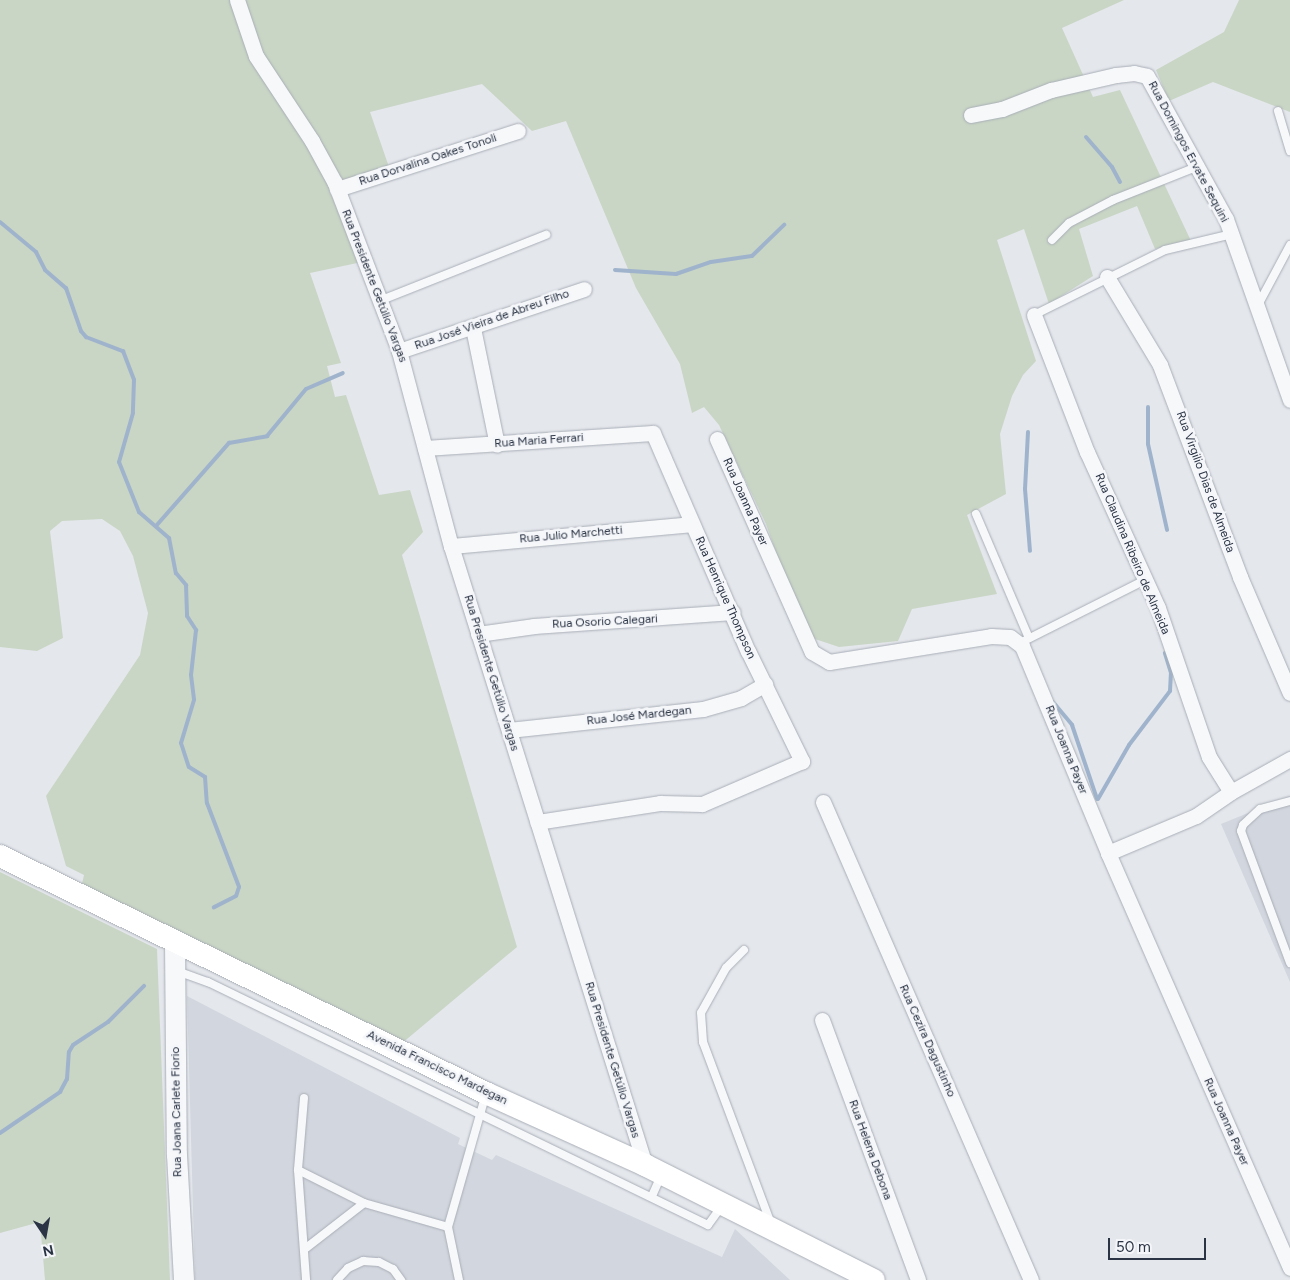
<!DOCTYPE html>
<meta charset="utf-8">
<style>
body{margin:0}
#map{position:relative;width:1290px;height:1280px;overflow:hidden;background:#e4e7ec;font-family:Figtree,sans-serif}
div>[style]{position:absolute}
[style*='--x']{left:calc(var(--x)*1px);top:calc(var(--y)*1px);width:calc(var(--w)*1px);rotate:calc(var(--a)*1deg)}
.built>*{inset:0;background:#d2d6de}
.green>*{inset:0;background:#c9d6c5}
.stream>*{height:4px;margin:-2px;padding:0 2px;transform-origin:2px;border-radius:2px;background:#9fb4cc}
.roads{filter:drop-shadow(0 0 1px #a9aeb7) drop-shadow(0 0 1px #a9aeb7)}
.service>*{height:8px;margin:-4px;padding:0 4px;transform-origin:4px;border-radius:4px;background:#f7f8fa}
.minor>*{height:15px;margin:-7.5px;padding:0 7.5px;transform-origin:7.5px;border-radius:7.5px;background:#f7f8fa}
.tertiary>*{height:20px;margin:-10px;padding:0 10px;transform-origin:10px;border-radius:10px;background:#f7f8fa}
.secondary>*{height:22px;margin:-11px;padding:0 11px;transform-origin:11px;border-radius:11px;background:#fff}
span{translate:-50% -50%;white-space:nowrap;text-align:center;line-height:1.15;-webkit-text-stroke:5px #f4f6f9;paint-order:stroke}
.street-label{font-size:12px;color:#2b3445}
.north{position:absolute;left:20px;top:1210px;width:50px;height:50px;-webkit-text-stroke:4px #f4f6f9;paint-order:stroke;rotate:168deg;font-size:14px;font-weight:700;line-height:20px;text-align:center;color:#2b3445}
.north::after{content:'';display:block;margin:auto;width:18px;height:22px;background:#2b3445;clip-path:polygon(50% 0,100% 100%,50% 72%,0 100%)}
.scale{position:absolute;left:1108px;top:1238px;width:98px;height:22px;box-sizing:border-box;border:2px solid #2b3445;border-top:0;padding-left:6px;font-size:15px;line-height:18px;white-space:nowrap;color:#2b3445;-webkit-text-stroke:4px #f4f6f9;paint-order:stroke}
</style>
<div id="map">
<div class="built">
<i style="clip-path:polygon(1290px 796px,1290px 982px,1221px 824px)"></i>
<i style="clip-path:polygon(187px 996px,460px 1138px,458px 1144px,492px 1160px,496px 1155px,722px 1257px,735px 1229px,790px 1280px,195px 1280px)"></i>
</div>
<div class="green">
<i style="clip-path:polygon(0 0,1124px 0,1062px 28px,1093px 97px,1120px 90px,1191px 241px,1155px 249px,1137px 206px,1079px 229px,1093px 276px,1049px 304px,1024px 229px,997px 240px,1036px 361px,1023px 375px,1012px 396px,1000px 434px,1006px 494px,967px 515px,997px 594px,912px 609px,898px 641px,839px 647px,806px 636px,766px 524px,719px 425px,704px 407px,692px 413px,680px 364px,636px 288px,566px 121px,532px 131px,482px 84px,370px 112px,390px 170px,329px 190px,362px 262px,310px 273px,341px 363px,327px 366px,335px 397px,346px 395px,379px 495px,410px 490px,423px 532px,402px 555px,517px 947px,401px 1044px,81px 888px,84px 875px,66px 866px,46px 796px,140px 655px,148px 613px,133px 556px,120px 531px,102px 519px,62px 521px,50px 531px,63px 638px,37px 651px,0 647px)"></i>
<i style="clip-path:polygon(1239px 0,1290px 0,1290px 112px,1213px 82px,1169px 101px,1156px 70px,1224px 32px)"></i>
<i style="clip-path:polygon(0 872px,157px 949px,170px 1280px,45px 1280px,40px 1222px,0 1233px)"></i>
</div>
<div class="stream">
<i style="--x:1086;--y:137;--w:40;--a:49"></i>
<i style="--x:1112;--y:167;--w:17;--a:62"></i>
<i style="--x:0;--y:222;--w:47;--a:39.8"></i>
<i style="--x:36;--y:252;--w:20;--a:63"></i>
<i style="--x:45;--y:270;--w:28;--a:41"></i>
<i style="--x:66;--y:288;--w:46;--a:70.8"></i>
<i style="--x:81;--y:331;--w:8;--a:50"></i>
<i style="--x:86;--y:337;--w:40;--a:21"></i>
<i style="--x:123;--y:351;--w:31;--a:69"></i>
<i style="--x:134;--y:380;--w:33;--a:92"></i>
<i style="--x:133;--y:413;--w:51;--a:105.9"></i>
<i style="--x:119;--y:462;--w:54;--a:68.2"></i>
<i style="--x:139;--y:512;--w:40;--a:41"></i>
<i style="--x:169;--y:538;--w:36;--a:79"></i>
<i style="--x:176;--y:573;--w:16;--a:50"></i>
<i style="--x:186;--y:585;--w:31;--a:88"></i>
<i style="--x:187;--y:616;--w:17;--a:57"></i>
<i style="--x:196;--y:630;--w:45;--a:96.3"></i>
<i style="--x:191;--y:675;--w:25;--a:83"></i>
<i style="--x:194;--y:700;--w:45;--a:106.8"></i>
<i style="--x:181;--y:743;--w:25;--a:72"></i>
<i style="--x:189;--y:767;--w:19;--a:32"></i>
<i style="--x:205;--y:777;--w:26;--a:86"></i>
<i style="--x:207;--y:803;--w:90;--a:69.1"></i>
<i style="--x:239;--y:887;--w:9;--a:108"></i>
<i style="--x:236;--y:896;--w:25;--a:153"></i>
<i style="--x:615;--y:270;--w:61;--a:3.8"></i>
<i style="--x:676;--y:274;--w:37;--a:-19"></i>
<i style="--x:711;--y:262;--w:41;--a:-8.3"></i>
<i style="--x:752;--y:256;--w:45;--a:-44.1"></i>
<i style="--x:1148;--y:407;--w:37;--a:90"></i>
<i style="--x:1148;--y:444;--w:88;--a:77.5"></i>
<i style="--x:1028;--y:432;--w:57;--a:93"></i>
<i style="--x:1025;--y:489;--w:62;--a:85.4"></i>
<i style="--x:156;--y:526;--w:111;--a:-48.7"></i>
<i style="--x:229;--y:443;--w:39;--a:-10"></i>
<i style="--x:267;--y:436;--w:61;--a:-50.3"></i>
<i style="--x:306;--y:389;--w:40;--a:-23.4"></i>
<i style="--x:1053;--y:702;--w:30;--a:50"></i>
<i style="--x:1072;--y:725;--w:78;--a:71.3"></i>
<i style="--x:1098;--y:799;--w:62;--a:-60.1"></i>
<i style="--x:1129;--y:745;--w:68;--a:-52.8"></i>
<i style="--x:1170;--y:691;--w:18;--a:-87"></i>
<i style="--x:1171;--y:673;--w:21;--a:-107"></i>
<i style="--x:0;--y:1133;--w:73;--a:-34.3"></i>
<i style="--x:60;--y:1092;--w:15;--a:-62"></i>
<i style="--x:67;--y:1079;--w:27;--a:-86"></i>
<i style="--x:69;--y:1052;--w:8;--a:-60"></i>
<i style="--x:73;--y:1045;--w:42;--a:-33.3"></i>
<i style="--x:108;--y:1022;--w:51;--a:-45"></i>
</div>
<div class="roads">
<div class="service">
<i style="--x:1278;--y:111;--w:42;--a:73.3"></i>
<i style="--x:1052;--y:240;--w:24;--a:-45"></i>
<i style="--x:1069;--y:223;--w:50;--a:-27.6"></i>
<i style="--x:1113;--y:200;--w:92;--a:-21.6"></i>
<i style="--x:379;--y:301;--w:180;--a:-21.6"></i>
<i style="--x:1258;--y:305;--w:68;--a:-61.9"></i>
<i style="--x:1034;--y:315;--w:146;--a:-26.4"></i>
<i style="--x:1165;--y:250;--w:69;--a:-13.4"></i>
<i style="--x:976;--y:514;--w:135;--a:66.9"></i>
<i style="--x:1018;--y:644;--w:142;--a:-26.7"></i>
<i style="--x:1290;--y:801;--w:31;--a:165"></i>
<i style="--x:1260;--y:809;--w:23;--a:137"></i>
<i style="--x:1243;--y:825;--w:6;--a:108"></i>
<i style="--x:1241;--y:831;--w:141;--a:69.6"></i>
<i style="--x:744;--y:950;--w:25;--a:135"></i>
<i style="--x:726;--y:968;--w:51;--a:119.1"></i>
<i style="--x:701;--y:1013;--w:29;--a:86"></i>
<i style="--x:703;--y:1042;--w:194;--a:69.5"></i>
<i style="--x:177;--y:971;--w:33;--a:20"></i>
<i style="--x:208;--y:982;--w:556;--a:25.92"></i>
<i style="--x:708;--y:1225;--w:22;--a:-54"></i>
<i style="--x:304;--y:1098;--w:72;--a:94.8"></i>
<i style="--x:298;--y:1170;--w:110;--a:85.8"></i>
<i style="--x:298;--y:1170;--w:74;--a:26.6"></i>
<i style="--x:364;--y:1203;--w:87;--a:15.9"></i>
<i style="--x:448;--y:1227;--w:54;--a:78.3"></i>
<i style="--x:652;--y:1196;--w:22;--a:-66"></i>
<i style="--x:448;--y:1227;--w:138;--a:-74.1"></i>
<i style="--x:306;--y:1248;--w:73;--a:-37.8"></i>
<i style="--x:337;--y:1280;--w:16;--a:-47"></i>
<i style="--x:348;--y:1268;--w:17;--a:-25"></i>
<i style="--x:363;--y:1261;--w:16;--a:4"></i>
<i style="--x:379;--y:1262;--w:16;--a:27"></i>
<i style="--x:393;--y:1269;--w:14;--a:54"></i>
</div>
<div class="minor">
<i style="--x:237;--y:0;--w:59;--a:71.3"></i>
<i style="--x:256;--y:56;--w:102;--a:56.6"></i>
<i style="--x:312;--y:141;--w:48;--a:61.3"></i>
<i style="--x:335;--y:183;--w:180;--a:69.1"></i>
<i style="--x:399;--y:351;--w:202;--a:75.1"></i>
<i style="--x:451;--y:546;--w:649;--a:72.6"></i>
<i style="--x:971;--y:115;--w:32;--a:-11"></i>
<i style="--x:1002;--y:109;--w:53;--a:-21.2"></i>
<i style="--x:1051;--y:90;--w:67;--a:-13"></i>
<i style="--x:1116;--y:75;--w:18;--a:-6"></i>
<i style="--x:1134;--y:73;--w:13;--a:13"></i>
<i style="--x:1147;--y:76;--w:163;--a:61.1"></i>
<i style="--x:1226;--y:219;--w:192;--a:70.5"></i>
<i style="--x:337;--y:189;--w:190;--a:-17.8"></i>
<i style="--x:1107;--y:277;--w:103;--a:58.9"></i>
<i style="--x:1160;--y:365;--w:227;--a:69.3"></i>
<i style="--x:1240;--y:577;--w:126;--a:66.7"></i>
<i style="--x:1034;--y:315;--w:147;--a:68.9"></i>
<i style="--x:1087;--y:452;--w:171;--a:65.5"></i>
<i style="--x:1158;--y:608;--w:157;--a:71.1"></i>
<i style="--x:1209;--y:757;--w:41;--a:57.8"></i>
<i style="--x:473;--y:328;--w:119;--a:78.4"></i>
<i style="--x:399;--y:351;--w:195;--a:-18.5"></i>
<i style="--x:717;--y:439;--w:233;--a:66"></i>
<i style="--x:812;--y:652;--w:20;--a:30"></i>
<i style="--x:829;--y:662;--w:164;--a:-9.1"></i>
<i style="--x:991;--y:636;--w:19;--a:3"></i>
<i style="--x:1010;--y:637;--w:15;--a:37"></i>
<i style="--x:1022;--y:646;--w:224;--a:67.4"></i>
<i style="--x:1108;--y:853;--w:453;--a:66.3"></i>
<i style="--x:425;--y:448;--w:228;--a:-3.8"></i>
<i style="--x:653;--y:433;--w:238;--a:66.5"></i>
<i style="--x:748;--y:651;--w:123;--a:63.9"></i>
<i style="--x:802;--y:761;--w:109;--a:156.7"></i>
<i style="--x:702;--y:804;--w:42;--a:-178.6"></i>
<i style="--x:660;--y:803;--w:124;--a:171.2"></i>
<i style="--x:451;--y:546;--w:241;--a:-5.2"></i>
<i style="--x:478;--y:634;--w:57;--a:-8.1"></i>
<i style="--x:534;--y:626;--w:199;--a:-4"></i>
<i style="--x:509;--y:730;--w:195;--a:-6.2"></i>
<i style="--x:703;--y:709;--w:40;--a:-16"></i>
<i style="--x:741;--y:698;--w:28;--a:-30"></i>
<i style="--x:823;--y:802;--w:521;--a:66.48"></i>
<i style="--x:1108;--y:853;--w:95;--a:-22.8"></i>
<i style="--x:1196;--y:816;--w:42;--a:-34.4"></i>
<i style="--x:1231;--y:792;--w:68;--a:-29.2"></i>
<i style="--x:822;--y:1020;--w:277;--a:69.7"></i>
</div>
<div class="tertiary">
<i style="--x:175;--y:943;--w:212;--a:89.5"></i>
<i style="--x:177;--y:1155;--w:125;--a:86.8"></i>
</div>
<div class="secondary">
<i style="--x:0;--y:856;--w:541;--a:26"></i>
<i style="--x:486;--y:1093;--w:175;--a:24.4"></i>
<i style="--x:645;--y:1165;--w:256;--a:26.7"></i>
</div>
</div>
<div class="street-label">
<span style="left:1188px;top:152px;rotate:62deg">Rua Domingos Ervate Sequini</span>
<span style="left:428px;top:160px;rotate:-18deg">Rua Dorvalina Oakes Tonoli</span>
<span style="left:374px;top:286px;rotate:69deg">Rua Presidente Getúlio Vargas</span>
<span style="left:492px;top:320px;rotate:-19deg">Rua José Vieira de Abreu Filho</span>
<span style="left:539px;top:441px;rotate:-4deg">Rua Maria Ferrari</span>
<span style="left:1205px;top:482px;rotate:70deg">Rua Virgilio Dias de Almeida</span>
<span style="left:745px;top:502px;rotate:66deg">Rua Joanna Payer</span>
<span style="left:571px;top:535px;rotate:-5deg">Rua Julio Marchetti</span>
<span style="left:1132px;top:554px;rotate:67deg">Rua Claudina Ribeiro de Almeida</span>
<span style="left:725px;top:598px;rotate:66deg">Rua Henrique Thompson</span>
<span style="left:605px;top:622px;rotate:-3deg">Rua Osorio Calegari</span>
<span style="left:491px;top:673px;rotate:73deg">Rua Presidente Getúlio Vargas</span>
<span style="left:639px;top:716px;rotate:-6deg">Rua José Mardegan</span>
<span style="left:1066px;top:750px;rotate:68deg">Rua Joanna Payer</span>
<span style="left:927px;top:1041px;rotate:66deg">Rua Cezira Dagustinho</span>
<span style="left:612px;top:1060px;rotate:73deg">Rua Presidente Getúlio Vargas</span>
<span style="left:437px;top:1068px;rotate:26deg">Avenida Francisco Mardegan</span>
<span style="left:177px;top:1112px;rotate:-91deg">Rua Joana Carlete Fiorio</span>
<span style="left:1226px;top:1122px;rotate:66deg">Rua Joanna Payer</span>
<span style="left:870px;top:1150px;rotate:70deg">Rua Helena Debona</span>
</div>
<div class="north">N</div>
<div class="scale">50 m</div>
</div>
